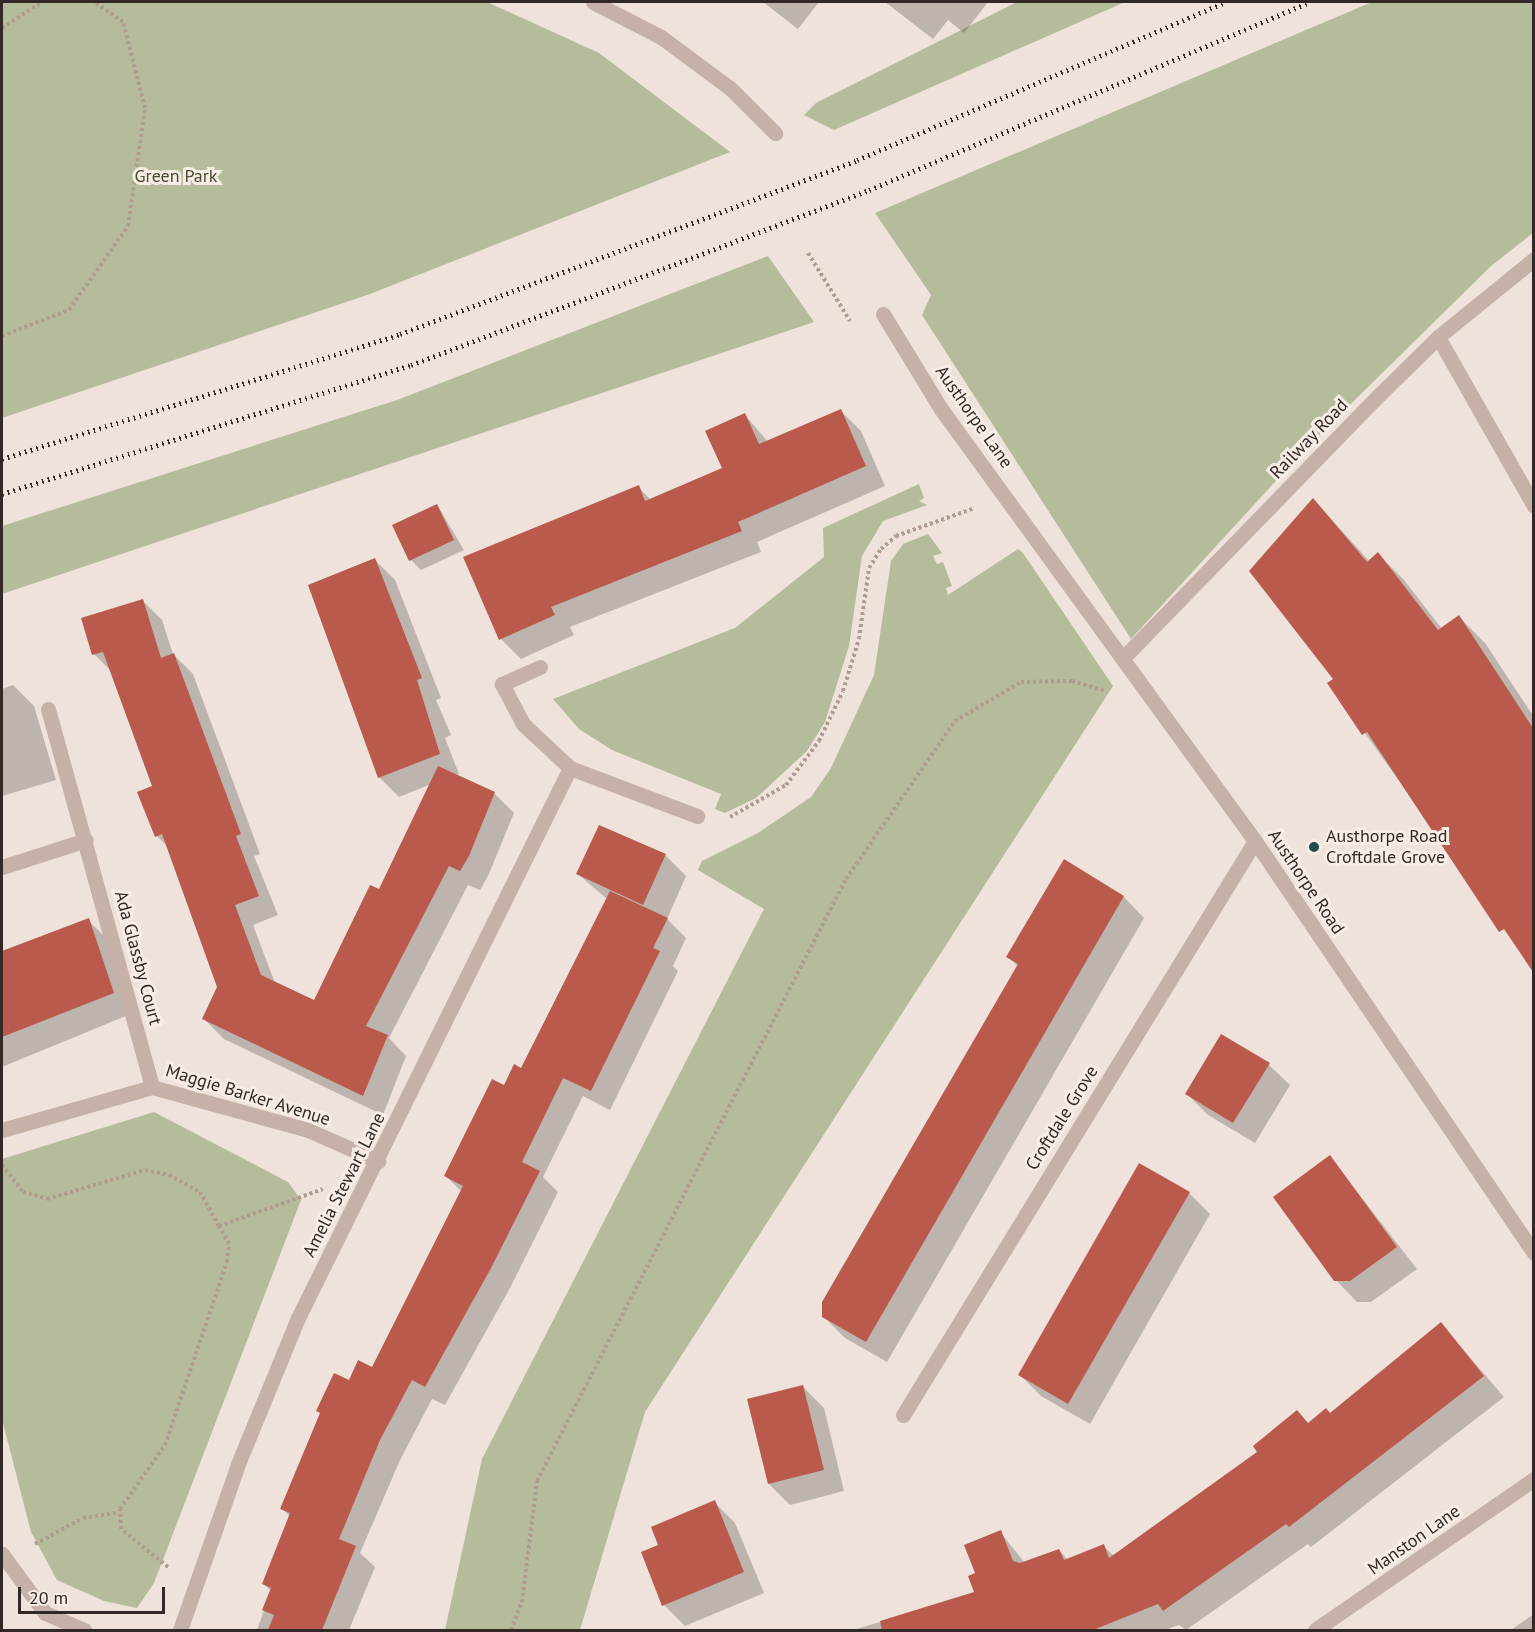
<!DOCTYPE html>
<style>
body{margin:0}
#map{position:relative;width:1535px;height:1632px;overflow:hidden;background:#eee2da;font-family:"PT Sans",sans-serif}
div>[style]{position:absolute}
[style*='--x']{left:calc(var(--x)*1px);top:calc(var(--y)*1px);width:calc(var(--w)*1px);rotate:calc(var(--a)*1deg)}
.green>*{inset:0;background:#b5bc9b}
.shadow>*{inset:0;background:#0003}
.building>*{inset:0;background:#b95a4d}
.path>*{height:4px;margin-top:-2px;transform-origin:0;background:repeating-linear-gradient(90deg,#b09b91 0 3px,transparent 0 6px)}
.service>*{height:15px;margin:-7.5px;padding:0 7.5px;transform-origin:7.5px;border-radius:7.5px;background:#c5b1a7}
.minor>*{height:15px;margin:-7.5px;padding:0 7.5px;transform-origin:7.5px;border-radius:7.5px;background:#c5b1a7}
.tertiary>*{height:15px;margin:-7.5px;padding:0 7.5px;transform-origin:7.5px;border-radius:7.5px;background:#c5b1a7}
.rail>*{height:4.5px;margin-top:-2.25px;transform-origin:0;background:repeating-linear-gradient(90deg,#322927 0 1.5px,transparent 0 6px)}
.dots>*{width:16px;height:16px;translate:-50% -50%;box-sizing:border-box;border:3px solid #f7ede5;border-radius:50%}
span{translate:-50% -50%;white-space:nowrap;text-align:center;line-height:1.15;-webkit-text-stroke:6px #f7ede5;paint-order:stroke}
.park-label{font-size:18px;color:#464e2d}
.street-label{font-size:18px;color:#322927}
.poi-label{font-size:18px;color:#322927}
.left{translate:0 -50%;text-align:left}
.frame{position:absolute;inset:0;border:3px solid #322927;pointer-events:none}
.scale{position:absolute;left:18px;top:1587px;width:147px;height:27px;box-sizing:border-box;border:3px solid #322927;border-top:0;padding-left:8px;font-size:18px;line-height:21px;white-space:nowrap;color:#322927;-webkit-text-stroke:4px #f7ede5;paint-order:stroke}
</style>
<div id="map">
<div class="green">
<i style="clip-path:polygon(2px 2px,487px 2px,599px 53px,730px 152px,370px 294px,2px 418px)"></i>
<i style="clip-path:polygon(1017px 2px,1125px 2px,834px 130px,804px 115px,816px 103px)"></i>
<i style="clip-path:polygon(1372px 2px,1533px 2px,1533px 233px,1491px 266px,1306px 448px,1131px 639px,922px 315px,931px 295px,875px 213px)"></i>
<i style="clip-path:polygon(768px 256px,814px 322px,2px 594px,2px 526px,397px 400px)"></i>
<i style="clip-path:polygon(919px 484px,924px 498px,919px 501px,927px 505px,883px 521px,862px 556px,849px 646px,825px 722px,807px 751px,756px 798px,725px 813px,715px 809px,721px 794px,612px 750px,579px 729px,553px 699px,735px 628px,824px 557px,823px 528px)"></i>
<i style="clip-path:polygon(928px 534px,942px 553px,933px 556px,937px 564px,943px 562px,952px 586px,946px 588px,948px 595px,1018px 549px,1023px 553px,1113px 686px,645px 1412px,580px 1630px,445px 1630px,482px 1459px,764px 909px,698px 870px,702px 861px,758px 833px,811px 797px,831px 768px,874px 675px,891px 561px,903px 544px)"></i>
<i style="clip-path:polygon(154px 1112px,288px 1182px,301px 1200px,154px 1583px,137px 1608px,104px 1601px,57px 1580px,31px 1532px,2px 1419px,2px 1159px)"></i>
</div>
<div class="shadow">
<i style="clip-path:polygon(763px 2px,819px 2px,798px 29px)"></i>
<i style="clip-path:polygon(885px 2px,988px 2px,964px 33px,948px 20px,933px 39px)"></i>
<i style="clip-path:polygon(841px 411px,861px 431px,885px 486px,757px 542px,761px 552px,570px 627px,574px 635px,521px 659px,501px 639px,638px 487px,651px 500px,724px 469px,745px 415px,768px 442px)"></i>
<i style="clip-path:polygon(1314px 500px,1370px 562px,1378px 554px,1404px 580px,1442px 629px,1459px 617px,1485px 643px,1534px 717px,1534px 969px,1329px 683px,1335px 679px)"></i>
<i style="clip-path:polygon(437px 505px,464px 550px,421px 570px,411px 560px)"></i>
<i style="clip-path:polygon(375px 560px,395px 580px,441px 698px,436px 700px,451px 735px,445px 738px,459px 774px,454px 775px,495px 794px,514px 813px,488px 876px,480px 890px,468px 885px,389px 1038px,406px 1056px,383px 1115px,224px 1039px,204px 1019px,219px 987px,169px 848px,157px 836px,154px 787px,112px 672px,94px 654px,143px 601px,162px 620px,173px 654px,193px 674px,260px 854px,254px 856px,278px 915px,253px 925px,275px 983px,314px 1002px,379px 891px,431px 784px,399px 797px,379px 777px)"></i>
<i style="clip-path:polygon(13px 685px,34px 706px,56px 780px,2px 796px,2px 689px)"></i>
<i style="clip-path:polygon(665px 855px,686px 876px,667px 919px,686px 938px,673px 966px,678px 971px,610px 1110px,583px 1096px,543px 1177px,558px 1192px,510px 1288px,445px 1405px,432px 1399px,400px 1460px,360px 1553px,375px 1567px,349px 1630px,257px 1630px,271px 1591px,263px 1583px,290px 1517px,282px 1508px,350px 1381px,373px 1369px,462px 1192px,446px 1176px,522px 1070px,607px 899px,578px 874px)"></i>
<i style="clip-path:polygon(1065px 861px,1124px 897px,1144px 918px,887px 1362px,845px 1338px,823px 1316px,1018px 967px,1008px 956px)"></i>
<i style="clip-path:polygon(88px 920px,108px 940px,133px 1013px,2px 1067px,2px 951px)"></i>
<i style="clip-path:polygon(1269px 1065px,1290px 1085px,1255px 1143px,1208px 1115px,1187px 1094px)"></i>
<i style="clip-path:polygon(1330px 1157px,1417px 1269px,1371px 1302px,1357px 1302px,1336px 1280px)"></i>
<i style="clip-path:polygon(1189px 1193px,1210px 1214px,1090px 1424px,1041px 1396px,1020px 1375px)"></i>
<i style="clip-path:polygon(1441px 1324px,1504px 1397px,1311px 1547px,1308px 1544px,1186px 1630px,1179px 1625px,1165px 1630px,853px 1630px,976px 1593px,977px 1573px,1000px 1532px,1025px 1563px,1059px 1550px,1068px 1560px,1103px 1546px,1114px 1556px,1330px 1414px)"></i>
<i style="clip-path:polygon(803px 1387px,824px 1408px,844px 1491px,790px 1505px,769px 1484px)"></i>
<i style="clip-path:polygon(714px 1502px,735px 1523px,764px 1593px,685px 1626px,664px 1605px,660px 1546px)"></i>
<i style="clip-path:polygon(1534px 1614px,1534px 1630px,1511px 1630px)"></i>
</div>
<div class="building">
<i style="clip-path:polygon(841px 409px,866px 466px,738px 522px,742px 531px,551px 607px,555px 615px,499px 640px,463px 557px,639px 485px,645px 501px,722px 468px,705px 431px,745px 413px,759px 444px)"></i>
<i style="clip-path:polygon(1313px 498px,1367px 562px,1378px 552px,1438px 630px,1459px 615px,1533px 728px,1533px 972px,1504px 929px,1499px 932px,1367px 732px,1362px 735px,1327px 683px,1333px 679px,1249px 571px)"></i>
<i style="clip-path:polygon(437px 504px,454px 540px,409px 561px,392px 525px)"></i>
<i style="clip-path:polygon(375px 558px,422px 678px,417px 680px,440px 754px,378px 778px,308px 585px)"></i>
<i style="clip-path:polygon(143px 599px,161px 658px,174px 653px,241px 834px,236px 836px,259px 896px,235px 905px,261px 975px,314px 1000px,370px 885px,379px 889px,438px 766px,495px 792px,469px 856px,460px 871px,449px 866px,366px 1026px,388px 1035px,363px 1096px,202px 1019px,217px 987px,162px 834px,155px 837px,137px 792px,152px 786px,103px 652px,92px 655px,81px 618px)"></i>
<i style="clip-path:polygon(599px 825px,666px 854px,643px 905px,576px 874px)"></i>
<i style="clip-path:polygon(1064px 859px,1124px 896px,866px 1342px,822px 1317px,822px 1302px,1018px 964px,1006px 957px)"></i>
<i style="clip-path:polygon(610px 891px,668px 918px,653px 948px,660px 951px,591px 1091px,563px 1078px,522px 1162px,540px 1171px,491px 1268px,425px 1387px,412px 1380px,380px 1440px,339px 1539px,356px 1546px,322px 1630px,268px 1630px,274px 1615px,262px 1610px,271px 1588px,262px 1584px,290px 1513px,280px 1509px,320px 1413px,316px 1411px,334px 1373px,349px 1380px,358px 1360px,372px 1367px,463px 1186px,444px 1176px,492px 1079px,504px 1085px,514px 1064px,521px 1068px)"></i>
<i style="clip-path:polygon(89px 918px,114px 993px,2px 1037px,2px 951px)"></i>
<i style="clip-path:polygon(1221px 1034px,1270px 1063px,1233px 1123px,1185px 1094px)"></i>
<i style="clip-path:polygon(1330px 1155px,1397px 1247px,1350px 1281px,1334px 1281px,1273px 1197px)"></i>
<i style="clip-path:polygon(1139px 1163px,1190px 1192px,1068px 1404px,1018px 1375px)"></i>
<i style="clip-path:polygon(1441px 1322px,1484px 1376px,1289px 1527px,1286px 1524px,1163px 1611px,1158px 1604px,1093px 1630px,882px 1630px,880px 1621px,974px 1592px,968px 1576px,975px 1573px,964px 1545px,1001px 1530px,1013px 1561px,1020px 1563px,1059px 1549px,1064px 1560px,1104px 1544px,1109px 1558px,1257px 1452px,1253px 1446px,1297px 1410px,1308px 1423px,1326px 1408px,1330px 1413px)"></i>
<i style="clip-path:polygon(803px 1385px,824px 1470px,768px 1484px,747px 1399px)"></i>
<i style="clip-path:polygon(715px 1500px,744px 1572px,662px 1606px,641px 1552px,658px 1545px,651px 1527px)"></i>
</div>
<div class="path">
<i style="--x:2;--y:28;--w:48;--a:-33"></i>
<i style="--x:808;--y:253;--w:80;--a:58.3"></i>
<i style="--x:2;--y:336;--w:72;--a:-21.2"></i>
<i style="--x:69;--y:310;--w:103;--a:-54.9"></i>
<i style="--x:128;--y:226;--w:119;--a:-81.8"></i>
<i style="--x:145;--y:108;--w:89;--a:-104.3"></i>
<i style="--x:123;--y:22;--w:35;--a:-145"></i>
<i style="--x:730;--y:817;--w:64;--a:-29.7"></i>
<i style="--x:786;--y:785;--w:55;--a:-53.1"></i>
<i style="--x:819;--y:741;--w:55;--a:-64.4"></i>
<i style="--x:843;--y:691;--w:54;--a:-72.9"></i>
<i style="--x:859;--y:639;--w:72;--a:-82"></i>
<i style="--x:869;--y:568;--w:22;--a:-58"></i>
<i style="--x:881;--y:549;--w:20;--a:-41"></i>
<i style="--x:896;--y:536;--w:81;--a:-19.6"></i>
<i style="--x:2;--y:1165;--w:34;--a:52"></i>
<i style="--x:23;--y:1192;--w:25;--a:16"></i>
<i style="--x:47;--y:1199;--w:102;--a:-16.5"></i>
<i style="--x:145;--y:1170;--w:25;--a:12"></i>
<i style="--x:169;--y:1175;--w:35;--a:29"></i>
<i style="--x:200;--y:1192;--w:39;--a:61"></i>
<i style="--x:219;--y:1226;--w:110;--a:-19.6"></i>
<i style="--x:35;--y:1544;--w:55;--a:-28.4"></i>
<i style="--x:83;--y:1518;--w:36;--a:-9"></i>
<i style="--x:168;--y:1567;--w:60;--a:-141"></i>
<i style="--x:121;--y:1529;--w:20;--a:-93"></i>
<i style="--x:120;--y:1509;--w:78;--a:-54.9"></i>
<i style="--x:165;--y:1445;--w:193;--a:-71.3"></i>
<i style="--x:227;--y:1262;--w:18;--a:-84"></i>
<i style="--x:229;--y:1244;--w:21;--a:-119"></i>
<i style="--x:511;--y:1630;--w:30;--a:-69"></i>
<i style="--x:522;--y:1602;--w:122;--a:-82.9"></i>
<i style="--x:537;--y:1481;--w:677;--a:-62.83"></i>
<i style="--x:846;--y:879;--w:192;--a:-55.4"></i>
<i style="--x:955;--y:721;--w:77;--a:-30.6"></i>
<i style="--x:1021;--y:682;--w:51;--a:-1.1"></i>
<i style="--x:1072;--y:681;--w:34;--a:17"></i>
</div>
<div class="service">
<i style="--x:1438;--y:337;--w:194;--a:60.4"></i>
</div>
<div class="minor">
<i style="--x:593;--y:2;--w:76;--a:27.2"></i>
<i style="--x:661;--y:37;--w:86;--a:36.5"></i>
<i style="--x:730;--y:88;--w:64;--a:45"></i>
<i style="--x:883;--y:314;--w:111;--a:58.6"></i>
<i style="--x:941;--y:409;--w:534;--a:53.99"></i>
<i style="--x:1255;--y:841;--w:498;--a:55.9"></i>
<i style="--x:1124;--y:657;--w:366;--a:-45.8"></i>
<i style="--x:1379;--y:395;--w:83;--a:-44.5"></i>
<i style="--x:1438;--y:337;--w:124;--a:-39.1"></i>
<i style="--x:540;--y:667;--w:42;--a:155.9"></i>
<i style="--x:502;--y:684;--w:45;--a:62.3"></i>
<i style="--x:523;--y:724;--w:64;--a:43.1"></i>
<i style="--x:570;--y:768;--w:136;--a:20.7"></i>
<i style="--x:48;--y:709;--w:392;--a:74.6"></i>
<i style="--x:2;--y:867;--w:88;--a:-17.8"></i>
<i style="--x:2;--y:1130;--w:156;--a:-16"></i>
<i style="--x:152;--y:1087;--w:162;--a:15.4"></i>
<i style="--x:308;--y:1130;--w:77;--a:23.9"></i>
<i style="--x:903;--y:1415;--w:673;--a:-58.48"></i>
<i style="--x:2;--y:1554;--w:73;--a:53.9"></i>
<i style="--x:45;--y:1613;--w:43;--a:23.6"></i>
<i style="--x:180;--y:1630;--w:176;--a:-70.7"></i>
<i style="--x:238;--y:1464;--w:158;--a:-67.7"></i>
<i style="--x:298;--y:1318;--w:614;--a:-63.69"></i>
</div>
<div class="tertiary">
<i style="--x:1315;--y:1630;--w:266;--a:-34.6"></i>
</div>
<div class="rail">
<i style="--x:2;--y:459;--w:417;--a:-17.4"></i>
<i style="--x:400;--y:334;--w:489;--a:-20.8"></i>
<i style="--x:857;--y:160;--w:401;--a:-23.2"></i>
<i style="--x:2;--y:494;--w:429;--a:-17.5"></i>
<i style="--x:411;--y:365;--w:490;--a:-20.9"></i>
<i style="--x:869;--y:190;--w:479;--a:-23.1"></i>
</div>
<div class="dots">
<i style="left:1314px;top:847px;background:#214f4d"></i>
</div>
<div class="park-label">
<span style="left:176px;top:176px">Green Park</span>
</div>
<div class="street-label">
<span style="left:974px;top:417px;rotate:55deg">Austhorpe Lane</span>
<span style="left:1309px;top:439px;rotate:-46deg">Railway Road</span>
<span style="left:1306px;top:882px;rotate:56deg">Austhorpe Road</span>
<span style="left:138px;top:958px;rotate:75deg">Ada Glassby Court</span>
<span style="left:248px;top:1095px;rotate:17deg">Maggie Barker Avenue</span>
<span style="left:1062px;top:1118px;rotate:-58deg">Croftdale Grove</span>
<span style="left:344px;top:1185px;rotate:-63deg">Amelia Stewart Lane</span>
<span style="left:1414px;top:1540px;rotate:-35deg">Manston Lane</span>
</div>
<div class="poi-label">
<span class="left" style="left:1326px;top:847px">Austhorpe Road<br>Croftdale Grove</span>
</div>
<div class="frame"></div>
<div class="scale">20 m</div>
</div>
